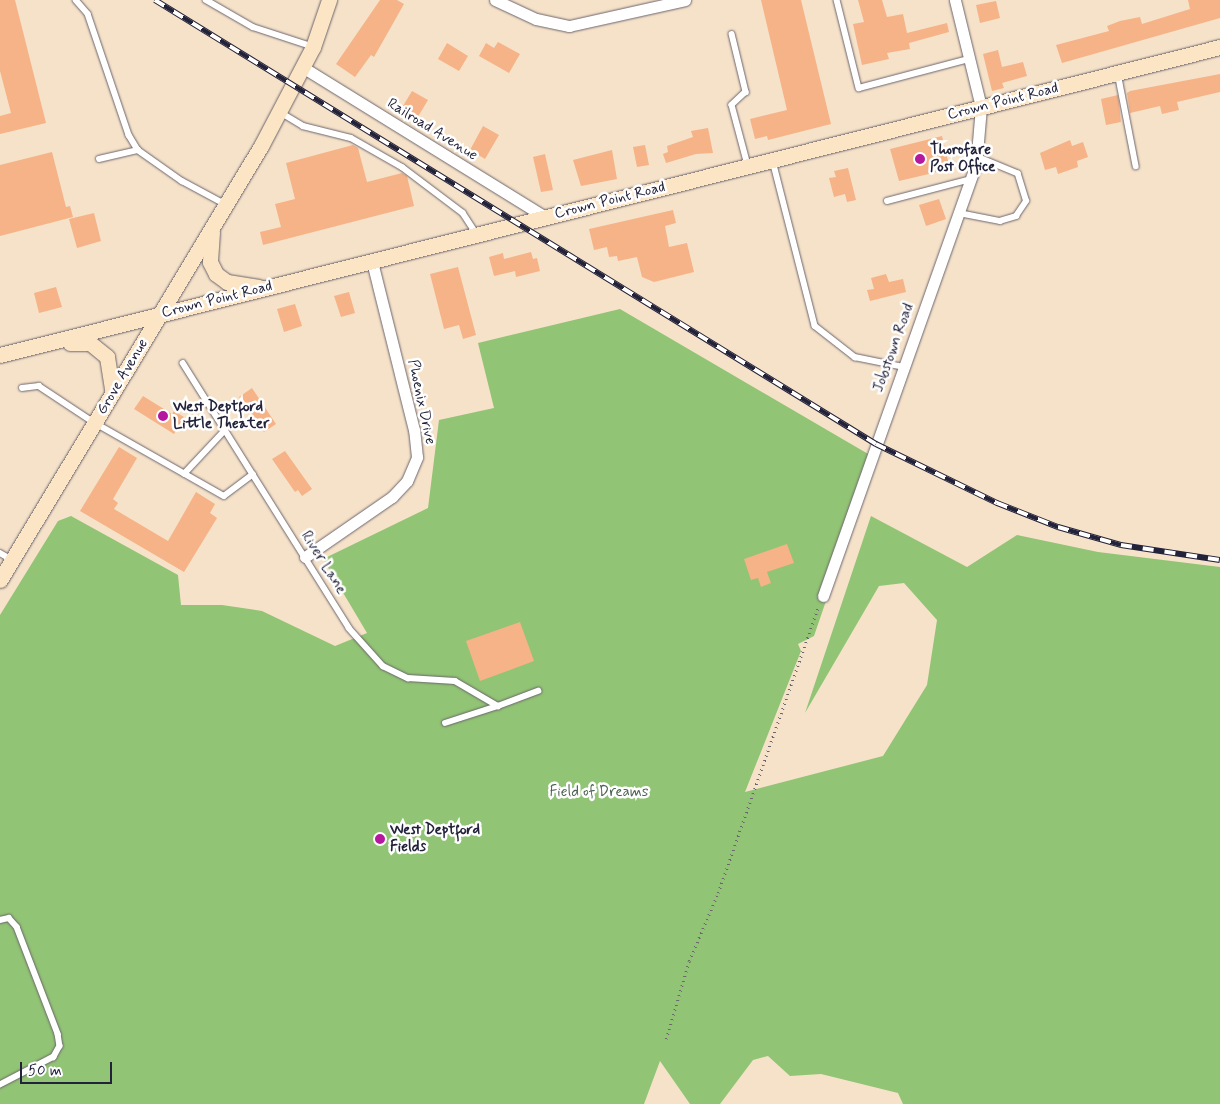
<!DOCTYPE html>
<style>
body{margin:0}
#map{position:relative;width:1220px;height:1104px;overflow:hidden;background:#f6e2c9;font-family:Mynerve,sans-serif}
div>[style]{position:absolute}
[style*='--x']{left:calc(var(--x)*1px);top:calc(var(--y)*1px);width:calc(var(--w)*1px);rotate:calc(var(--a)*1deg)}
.green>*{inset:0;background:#91c474}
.building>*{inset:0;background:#f5b387}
.path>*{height:2.5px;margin-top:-1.25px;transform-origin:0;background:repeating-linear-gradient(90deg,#6c656d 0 1px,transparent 0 5px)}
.roads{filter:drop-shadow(0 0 1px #6c656d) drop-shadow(0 0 1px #6c656d)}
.service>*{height:5.5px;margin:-2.75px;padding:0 2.75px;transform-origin:2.75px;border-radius:2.75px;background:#fff}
.minor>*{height:11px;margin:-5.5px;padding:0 5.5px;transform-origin:5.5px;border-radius:5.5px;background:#fff}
.secondary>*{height:15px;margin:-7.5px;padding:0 7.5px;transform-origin:7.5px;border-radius:7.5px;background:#fce5c4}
.rail>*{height:5.5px;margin-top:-2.75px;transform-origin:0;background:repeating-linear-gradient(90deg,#fff 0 11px,#22223b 0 22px);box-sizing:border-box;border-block:1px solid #22223b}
.dots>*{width:14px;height:14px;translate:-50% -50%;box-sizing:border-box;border:2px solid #fff;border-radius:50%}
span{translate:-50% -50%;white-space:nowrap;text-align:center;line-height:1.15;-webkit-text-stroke:5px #fff;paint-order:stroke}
.street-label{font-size:15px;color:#22223b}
.poi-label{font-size:15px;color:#22223b;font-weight:700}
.left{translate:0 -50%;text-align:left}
.park-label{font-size:15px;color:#4e6352}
.scale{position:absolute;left:20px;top:1062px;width:92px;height:22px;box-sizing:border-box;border:2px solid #22223b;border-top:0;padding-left:6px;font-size:15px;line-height:18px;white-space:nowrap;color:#22223b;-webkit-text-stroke:4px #fff;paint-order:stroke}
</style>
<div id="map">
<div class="green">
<i style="clip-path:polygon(620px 309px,875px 458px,814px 636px,798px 644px,801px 651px,745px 792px,883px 756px,927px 685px,937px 620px,904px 583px,879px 586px,805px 713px,871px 516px,967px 567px,1017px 535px,1098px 552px,1220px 567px,1220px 1104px,903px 1104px,898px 1093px,821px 1074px,790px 1076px,768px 1056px,753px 1060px,720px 1104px,690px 1104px,660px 1061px,644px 1104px,0 1104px,0 615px,58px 521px,71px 516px,178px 575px,181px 605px,222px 605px,262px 611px,335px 646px,367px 633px,323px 559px,428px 508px,439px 420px,494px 408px,478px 343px)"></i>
</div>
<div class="building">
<i style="clip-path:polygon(0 0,15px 0,46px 123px,0 134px,0 116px,11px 113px,0 71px)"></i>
<i style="clip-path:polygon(380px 0,397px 0,404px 4px,374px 57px,371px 55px,355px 77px,336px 64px)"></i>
<i style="clip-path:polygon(761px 0,801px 0,831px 124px,768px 140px,767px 136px,755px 139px,750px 119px,787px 110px)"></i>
<i style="clip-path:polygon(858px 0,882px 0,887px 17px,903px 14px,907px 33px,947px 23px,949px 32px,909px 43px,910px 49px,887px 53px,889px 59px,862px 65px,853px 24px,864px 22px)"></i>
<i style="clip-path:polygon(1188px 0,1220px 0,1220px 18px,1062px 63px,1056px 45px,1109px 31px,1107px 26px,1120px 21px,1140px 17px,1142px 24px,1190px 9px)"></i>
<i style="clip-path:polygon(996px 1px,1000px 18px,980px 23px,976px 5px)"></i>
<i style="clip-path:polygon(498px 42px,520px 54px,509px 73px,479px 56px,486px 43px,494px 48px)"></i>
<i style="clip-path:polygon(447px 43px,468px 56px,459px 71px,438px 59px)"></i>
<i style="clip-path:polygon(998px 50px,1002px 67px,1023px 62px,1027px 76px,1002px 83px,1004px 88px,992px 91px,983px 54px)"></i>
<i style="clip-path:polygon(1220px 74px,1220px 92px,1177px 102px,1179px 110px,1162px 114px,1160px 106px,1130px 113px,1127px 93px,1130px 91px)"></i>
<i style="clip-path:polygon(412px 91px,428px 100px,416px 120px,400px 111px)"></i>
<i style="clip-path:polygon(1118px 95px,1121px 122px,1106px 125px,1101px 99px)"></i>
<i style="clip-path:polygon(483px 126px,499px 135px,485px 159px,470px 150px)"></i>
<i style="clip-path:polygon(708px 128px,713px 153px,696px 154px,666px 163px,663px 154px,668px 152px,667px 146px,693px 137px,691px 131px)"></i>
<i style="clip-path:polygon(942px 136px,950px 169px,899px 181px,890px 149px)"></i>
<i style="clip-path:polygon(1070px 140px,1072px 146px,1083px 142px,1088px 157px,1077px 161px,1078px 167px,1058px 174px,1056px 167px,1045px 170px,1040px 153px)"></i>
<i style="clip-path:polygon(353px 145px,358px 148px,367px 182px,402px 173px,407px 176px,414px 206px,263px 245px,260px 232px,281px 227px,275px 204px,295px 199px,286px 163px)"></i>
<i style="clip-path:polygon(645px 145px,649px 165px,637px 167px,633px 147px)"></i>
<i style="clip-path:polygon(612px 150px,617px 179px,581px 186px,573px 160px)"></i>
<i style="clip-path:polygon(52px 152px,66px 207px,70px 206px,73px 217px,0 236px,0 165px)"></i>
<i style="clip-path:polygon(545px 154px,553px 190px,541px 192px,533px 157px)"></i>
<i style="clip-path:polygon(848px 168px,856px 200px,847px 202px,845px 194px,834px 197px,829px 178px,836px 177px,834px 171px)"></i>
<i style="clip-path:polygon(939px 199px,946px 219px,926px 226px,919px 205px)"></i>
<i style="clip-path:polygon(673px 210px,676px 223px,665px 226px,669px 247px,687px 243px,694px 272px,654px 282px,642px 277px,637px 257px,618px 261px,617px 256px,609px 257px,607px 247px,594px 250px,589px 229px)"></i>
<i style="clip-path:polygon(94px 213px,101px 241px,77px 248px,69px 219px)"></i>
<i style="clip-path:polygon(531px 252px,533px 259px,537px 258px,540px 271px,516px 277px,515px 271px,494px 276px,489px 257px,503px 253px,504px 259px)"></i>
<i style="clip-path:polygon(458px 267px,476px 335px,463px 339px,459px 325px,444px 329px,430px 274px)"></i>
<i style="clip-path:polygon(886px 274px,889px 282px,903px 279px,906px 292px,870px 301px,867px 290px,874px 289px,871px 278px)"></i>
<i style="clip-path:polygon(56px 287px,62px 307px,39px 313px,34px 293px)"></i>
<i style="clip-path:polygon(349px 292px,355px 313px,341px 317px,334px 296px)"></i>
<i style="clip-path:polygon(295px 304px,302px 326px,284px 332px,277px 309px)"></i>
<i style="clip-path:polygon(252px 388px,276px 424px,264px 432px,239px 397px)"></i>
<i style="clip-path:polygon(143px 396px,172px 414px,174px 411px,184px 417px,174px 434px,134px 409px)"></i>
<i style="clip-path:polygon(119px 447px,137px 458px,113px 499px,118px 503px,114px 509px,168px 541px,196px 492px,215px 504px,210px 513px,217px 518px,184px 572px,80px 511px)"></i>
<i style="clip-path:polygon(285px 451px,312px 489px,302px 496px,298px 490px,295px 492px,272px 459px)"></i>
<i style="clip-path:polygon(787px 544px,794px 563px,767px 572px,771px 583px,761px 587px,758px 578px,751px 580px,744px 559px)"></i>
<i style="clip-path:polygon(520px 622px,534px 661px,480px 681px,466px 641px)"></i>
</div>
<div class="path">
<i style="--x:666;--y:1039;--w:81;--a:-73.6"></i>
<i style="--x:689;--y:961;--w:74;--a:-66.9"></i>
<i style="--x:718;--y:893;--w:303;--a:-70.7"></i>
</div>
<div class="roads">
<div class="service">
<i style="--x:76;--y:0;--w:18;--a:49"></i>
<i style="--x:88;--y:14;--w:128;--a:71.3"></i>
<i style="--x:129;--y:135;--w:17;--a:59"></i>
<i style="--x:138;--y:150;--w:54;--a:35.2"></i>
<i style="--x:182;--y:181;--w:49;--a:28.1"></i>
<i style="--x:206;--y:0;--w:54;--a:29.9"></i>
<i style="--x:253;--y:27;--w:61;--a:18.1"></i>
<i style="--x:837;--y:0;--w:91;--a:76"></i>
<i style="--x:859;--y:88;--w:114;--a:-14.8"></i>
<i style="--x:732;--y:34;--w:60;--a:76.4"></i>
<i style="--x:746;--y:92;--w:19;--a:137"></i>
<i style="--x:732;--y:105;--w:62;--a:75.1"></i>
<i style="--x:1118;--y:73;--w:95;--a:79"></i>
<i style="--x:280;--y:112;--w:27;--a:31"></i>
<i style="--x:303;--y:126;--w:49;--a:14"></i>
<i style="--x:351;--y:138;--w:59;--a:29.6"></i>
<i style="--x:402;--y:167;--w:76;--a:37"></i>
<i style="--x:463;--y:213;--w:24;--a:57"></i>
<i style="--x:99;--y:159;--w:40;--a:-13"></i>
<i style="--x:773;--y:161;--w:170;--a:75.7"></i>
<i style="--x:815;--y:326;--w:51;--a:37.8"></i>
<i style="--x:855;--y:357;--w:50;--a:11.5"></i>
<i style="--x:887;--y:201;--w:87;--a:-14.7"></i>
<i style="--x:959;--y:213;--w:42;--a:11"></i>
<i style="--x:1000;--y:221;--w:17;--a:-17"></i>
<i style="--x:1016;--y:216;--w:18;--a:-56"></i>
<i style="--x:1026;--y:201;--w:28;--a:-107"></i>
<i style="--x:1018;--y:174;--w:44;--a:-157.5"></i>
<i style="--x:183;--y:363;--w:313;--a:57.9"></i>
<i style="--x:349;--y:628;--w:51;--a:48.2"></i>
<i style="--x:383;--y:666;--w:28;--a:26"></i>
<i style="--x:408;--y:678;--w:47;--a:3.7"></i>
<i style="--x:455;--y:681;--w:50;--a:30.2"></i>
<i style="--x:498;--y:706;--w:43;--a:-20.6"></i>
<i style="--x:22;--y:388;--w:17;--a:-7"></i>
<i style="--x:39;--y:386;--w:67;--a:33.5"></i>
<i style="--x:95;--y:423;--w:148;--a:29.5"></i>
<i style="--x:224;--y:496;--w:36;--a:-37"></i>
<i style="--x:184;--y:474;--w:60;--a:-47"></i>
<i style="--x:0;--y:553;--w:13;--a:29"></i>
<i style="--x:445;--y:723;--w:56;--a:-17.8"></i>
<i style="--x:0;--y:920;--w:9;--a:-13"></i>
<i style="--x:9;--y:918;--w:12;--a:48"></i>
<i style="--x:17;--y:927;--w:115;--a:69"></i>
<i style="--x:58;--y:1034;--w:12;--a:81"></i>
<i style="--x:60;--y:1046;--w:13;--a:119"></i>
<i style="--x:54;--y:1057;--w:61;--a:152.6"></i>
</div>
<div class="minor">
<i style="--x:495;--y:0;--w:45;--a:24.9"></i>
<i style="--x:536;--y:19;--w:34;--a:12"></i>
<i style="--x:569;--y:26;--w:119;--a:-12.6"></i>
<i style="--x:304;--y:68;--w:283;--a:31.7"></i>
<i style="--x:305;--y:557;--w:106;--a:-34.6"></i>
<i style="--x:392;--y:497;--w:22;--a:-47"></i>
<i style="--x:407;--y:481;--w:26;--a:-67"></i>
<i style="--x:417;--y:457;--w:27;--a:-96"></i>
<i style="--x:414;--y:430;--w:174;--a:-104"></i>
<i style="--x:823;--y:596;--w:457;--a:-70.5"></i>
<i style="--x:976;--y:165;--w:58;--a:-85.1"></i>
<i style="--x:981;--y:107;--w:110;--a:-103.7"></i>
</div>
<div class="secondary">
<i style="--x:212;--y:232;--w:30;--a:94"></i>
<i style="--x:210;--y:262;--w:13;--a:63"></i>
<i style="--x:216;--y:274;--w:14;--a:36"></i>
<i style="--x:227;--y:282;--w:32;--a:9"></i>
<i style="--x:70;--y:343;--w:20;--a:0"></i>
<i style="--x:90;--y:343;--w:22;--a:39"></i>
<i style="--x:107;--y:357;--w:36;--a:81"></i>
<i style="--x:0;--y:355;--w:1258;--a:-14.17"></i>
<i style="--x:0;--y:580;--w:506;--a:-58.98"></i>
<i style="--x:261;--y:146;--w:112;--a:-62.3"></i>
<i style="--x:313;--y:47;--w:50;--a:-71.2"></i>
</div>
</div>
<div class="rail">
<i style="--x:155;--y:0;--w:847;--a:31.63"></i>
<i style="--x:876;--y:444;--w:135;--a:26"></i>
<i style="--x:997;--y:503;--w:66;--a:21.5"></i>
<i style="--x:1058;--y:527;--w:66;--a:15.9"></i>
<i style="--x:1121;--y:545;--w:100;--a:8.6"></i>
</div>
<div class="dots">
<i style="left:920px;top:159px;background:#b5179e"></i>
<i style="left:163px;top:416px;background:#b5179e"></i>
<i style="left:380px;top:839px;background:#b5179e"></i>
</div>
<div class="street-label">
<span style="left:1003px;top:102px;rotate:-14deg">Crown Point Road</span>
<span style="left:432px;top:130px;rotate:32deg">Railroad Avenue</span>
<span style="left:610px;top:201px;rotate:-14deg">Crown Point Road</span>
<span style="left:217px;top:300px;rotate:-14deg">Crown Point Road</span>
<span style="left:894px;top:348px;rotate:-70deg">Jobstown Road</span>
<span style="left:123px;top:377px;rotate:-59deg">Grove Avenue</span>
<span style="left:421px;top:402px;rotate:78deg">Phoenix Drive</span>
<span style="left:323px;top:563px;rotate:58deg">River Lane</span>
</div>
<div class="poi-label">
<span class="left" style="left:930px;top:159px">Thorofare<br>Post Office</span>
<span class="left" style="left:173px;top:416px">West Deptford<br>Little Theater</span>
<span class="left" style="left:390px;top:839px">West Deptford<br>Fields</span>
</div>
<div class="park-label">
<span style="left:599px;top:793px">Field of Dreams</span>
</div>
<div class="scale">50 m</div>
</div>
